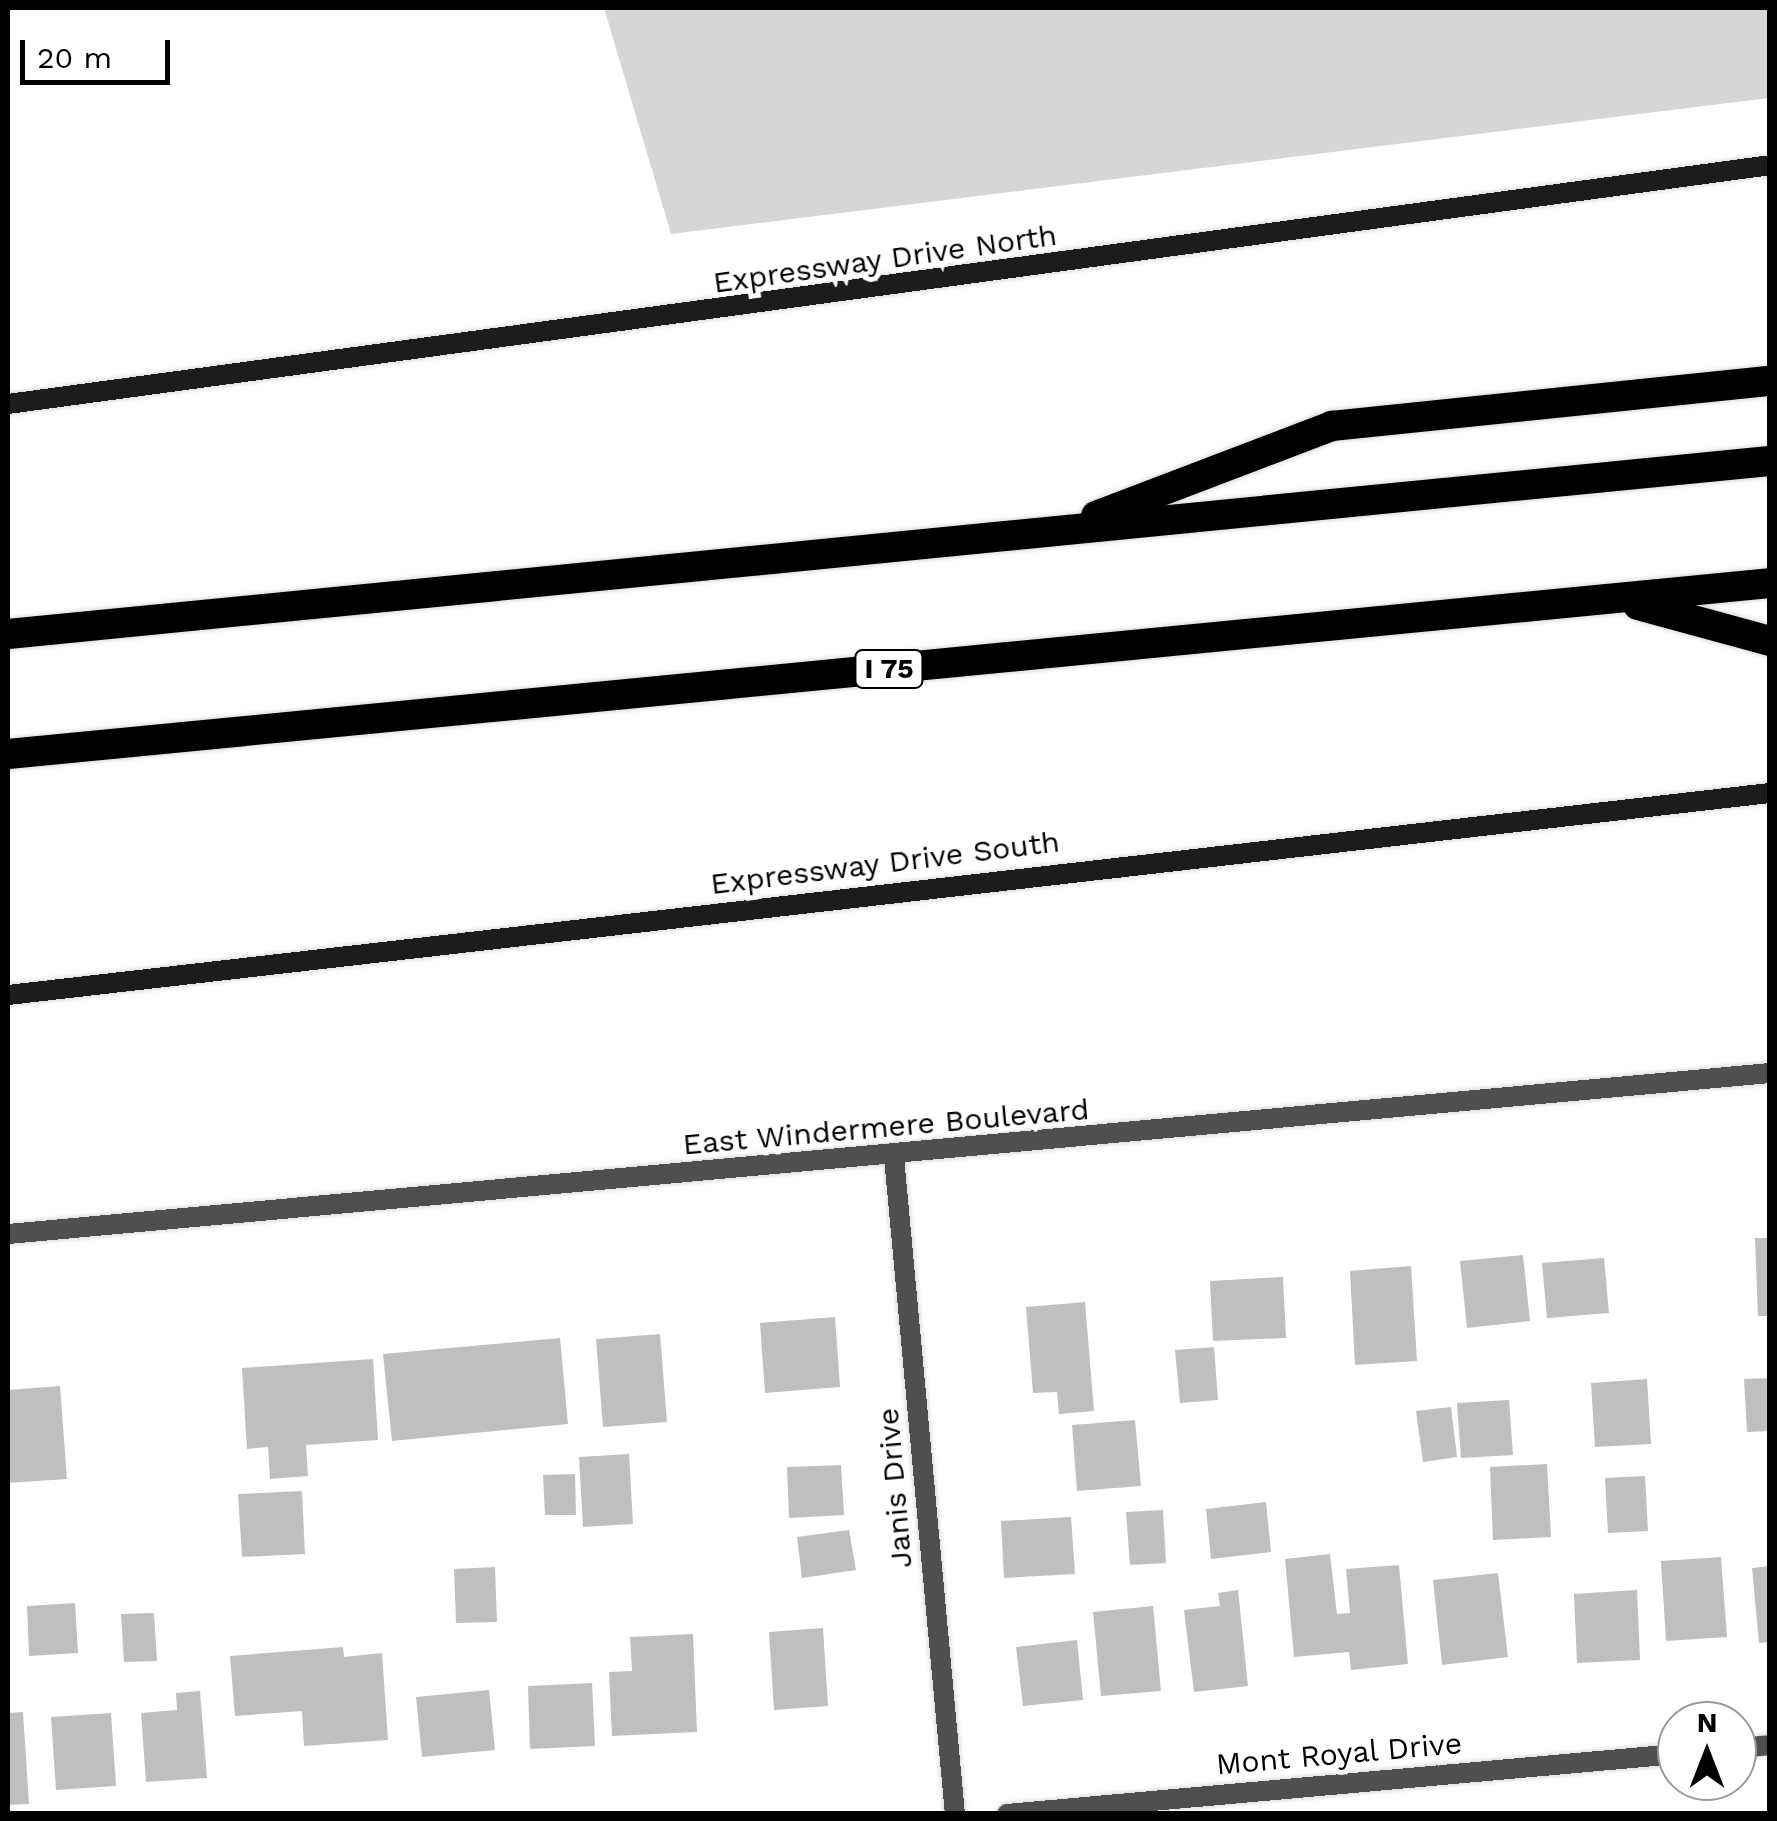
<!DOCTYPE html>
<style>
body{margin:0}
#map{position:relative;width:1777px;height:1821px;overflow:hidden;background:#fff;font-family:"Work Sans",sans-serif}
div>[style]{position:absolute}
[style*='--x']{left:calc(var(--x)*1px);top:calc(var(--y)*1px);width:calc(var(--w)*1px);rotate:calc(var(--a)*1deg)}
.green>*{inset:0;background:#d6d6d6}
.building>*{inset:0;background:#bfbfbf}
.roads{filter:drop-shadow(0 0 2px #dbdbdb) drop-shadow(0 0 2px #dbdbdb)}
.street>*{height:20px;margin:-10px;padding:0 10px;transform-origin:10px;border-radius:10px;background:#4f4f4f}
.secondary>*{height:20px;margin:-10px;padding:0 10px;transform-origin:10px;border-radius:10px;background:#1c1c1c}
.highway>*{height:30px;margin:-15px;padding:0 15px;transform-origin:15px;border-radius:15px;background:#000}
span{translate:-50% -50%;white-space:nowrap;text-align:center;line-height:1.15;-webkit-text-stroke:10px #fff;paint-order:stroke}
.shield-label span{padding:2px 8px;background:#fff;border:2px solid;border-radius:8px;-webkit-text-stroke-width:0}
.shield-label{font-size:28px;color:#000;font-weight:700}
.street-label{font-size:30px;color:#000}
.frame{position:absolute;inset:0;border:10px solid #000;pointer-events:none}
.north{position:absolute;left:1657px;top:1701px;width:100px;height:100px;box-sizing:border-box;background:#fff;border:2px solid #999;border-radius:50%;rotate:0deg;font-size:28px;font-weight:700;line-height:40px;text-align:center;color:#000}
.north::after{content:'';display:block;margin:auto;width:35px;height:45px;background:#000;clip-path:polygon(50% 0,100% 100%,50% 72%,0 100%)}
.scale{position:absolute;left:20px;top:40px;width:150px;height:45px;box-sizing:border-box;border:5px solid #000;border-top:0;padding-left:12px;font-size:30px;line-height:35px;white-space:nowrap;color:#000;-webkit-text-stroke:8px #fff;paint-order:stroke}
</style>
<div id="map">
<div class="green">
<i style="clip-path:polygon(604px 8px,1769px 8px,1769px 98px,671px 234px)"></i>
</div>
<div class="building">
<i style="clip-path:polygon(1755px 1238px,1770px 1238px,1770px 1316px,1758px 1316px)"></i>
<i style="clip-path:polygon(1523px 1255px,1530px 1321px,1467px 1328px,1460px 1261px)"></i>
<i style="clip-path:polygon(1604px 1258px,1609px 1313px,1547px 1318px,1542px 1263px)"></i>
<i style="clip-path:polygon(1411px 1266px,1417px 1361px,1355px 1365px,1350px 1271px)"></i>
<i style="clip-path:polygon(1283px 1277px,1286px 1338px,1213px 1341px,1210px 1281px)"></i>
<i style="clip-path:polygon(1085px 1302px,1094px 1411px,1059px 1414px,1057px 1392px,1033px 1393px,1026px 1307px)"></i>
<i style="clip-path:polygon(835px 1317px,840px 1387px,765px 1393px,760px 1323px)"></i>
<i style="clip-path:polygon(660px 1334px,667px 1422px,603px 1427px,596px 1339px)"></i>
<i style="clip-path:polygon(560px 1338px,568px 1424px,392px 1441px,383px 1354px)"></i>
<i style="clip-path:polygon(1214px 1347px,1218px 1400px,1180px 1403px,1175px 1350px)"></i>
<i style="clip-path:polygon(373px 1359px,378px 1440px,306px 1445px,308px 1476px,270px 1479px,268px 1447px,247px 1449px,242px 1368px)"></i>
<i style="clip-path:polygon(1770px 1378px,1770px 1431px,1747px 1432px,1744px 1379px)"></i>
<i style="clip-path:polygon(1647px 1379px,1651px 1444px,1595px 1447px,1591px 1383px)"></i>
<i style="clip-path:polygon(60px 1386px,67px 1479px,8px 1483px,8px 1390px)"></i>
<i style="clip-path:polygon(1509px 1400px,1513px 1455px,1461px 1458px,1457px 1403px)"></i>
<i style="clip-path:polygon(1451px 1407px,1457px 1457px,1423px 1462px,1416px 1411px)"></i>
<i style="clip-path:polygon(1135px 1420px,1141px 1486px,1077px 1491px,1072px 1425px)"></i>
<i style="clip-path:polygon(629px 1454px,633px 1524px,583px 1527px,579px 1457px)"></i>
<i style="clip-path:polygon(1547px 1464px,1551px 1537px,1493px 1540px,1490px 1467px)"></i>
<i style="clip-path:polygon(841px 1465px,844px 1515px,789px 1518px,787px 1467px)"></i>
<i style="clip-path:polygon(575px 1474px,576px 1515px,545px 1515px,543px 1475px)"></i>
<i style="clip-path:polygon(1645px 1476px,1648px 1531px,1608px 1533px,1605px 1478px)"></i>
<i style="clip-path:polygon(302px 1491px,305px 1554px,242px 1557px,238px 1494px)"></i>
<i style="clip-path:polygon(1266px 1502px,1271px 1552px,1211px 1559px,1206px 1509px)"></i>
<i style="clip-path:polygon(1163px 1510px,1166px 1563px,1130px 1565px,1126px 1512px)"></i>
<i style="clip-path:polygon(1071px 1517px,1075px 1574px,1004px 1578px,1001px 1521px)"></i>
<i style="clip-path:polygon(849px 1530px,856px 1570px,802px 1578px,797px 1537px)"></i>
<i style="clip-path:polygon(1330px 1554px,1337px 1614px,1350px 1613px,1346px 1569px,1399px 1565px,1408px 1664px,1351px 1670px,1349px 1652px,1294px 1657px,1285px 1559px)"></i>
<i style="clip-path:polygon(1721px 1557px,1727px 1637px,1666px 1641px,1661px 1561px)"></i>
<i style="clip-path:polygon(1770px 1566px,1770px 1642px,1759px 1643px,1752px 1568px)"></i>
<i style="clip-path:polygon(495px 1567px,497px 1622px,456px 1623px,454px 1569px)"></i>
<i style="clip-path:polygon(1498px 1573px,1508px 1657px,1442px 1665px,1433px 1580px)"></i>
<i style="clip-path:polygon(1238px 1590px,1248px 1686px,1194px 1692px,1184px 1610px,1220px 1606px,1218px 1593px)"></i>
<i style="clip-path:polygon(1637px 1590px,1640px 1660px,1577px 1663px,1574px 1594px)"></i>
<i style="clip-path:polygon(75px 1603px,78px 1653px,29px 1656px,27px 1606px)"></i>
<i style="clip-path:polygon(1153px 1606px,1161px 1691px,1101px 1696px,1093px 1612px)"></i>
<i style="clip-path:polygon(154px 1613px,157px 1661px,124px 1662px,121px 1614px)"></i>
<i style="clip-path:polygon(823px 1628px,828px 1706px,774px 1710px,769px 1632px)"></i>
<i style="clip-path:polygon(693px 1634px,697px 1732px,612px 1736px,609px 1672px,632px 1671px,630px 1637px)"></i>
<i style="clip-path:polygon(1077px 1640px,1083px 1700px,1023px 1706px,1016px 1647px)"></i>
<i style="clip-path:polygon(343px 1647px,344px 1657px,382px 1653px,388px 1740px,304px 1746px,302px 1711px,235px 1716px,230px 1656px)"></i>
<i style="clip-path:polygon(592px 1683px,595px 1746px,530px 1749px,528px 1686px)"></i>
<i style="clip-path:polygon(489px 1690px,495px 1750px,422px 1757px,416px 1697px)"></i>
<i style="clip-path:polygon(200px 1691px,207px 1778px,146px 1782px,141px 1713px,177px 1710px,176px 1693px)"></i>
<i style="clip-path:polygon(23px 1712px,29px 1804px,8px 1805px,8px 1713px)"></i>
<i style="clip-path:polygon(111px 1713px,116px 1786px,56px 1790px,51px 1717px)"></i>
</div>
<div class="roads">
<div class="street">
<i style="--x:894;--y:1157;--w:660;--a:84.7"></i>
<i style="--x:8;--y:1234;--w:1769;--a:-5.22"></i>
<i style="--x:1737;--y:1748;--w:33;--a:-5"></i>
<i style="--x:1007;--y:1814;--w:673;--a:-5.12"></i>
</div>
<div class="secondary">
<i style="--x:8;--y:404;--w:1778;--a:-7.72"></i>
<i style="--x:8;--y:995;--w:1774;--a:-6.54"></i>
</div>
<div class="highway">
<i style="--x:1096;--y:516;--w:253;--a:-20.9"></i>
<i style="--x:1332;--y:426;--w:440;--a:-5.9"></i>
<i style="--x:1638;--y:605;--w:137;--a:15.3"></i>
<i style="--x:8;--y:634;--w:1770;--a:-5.61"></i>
<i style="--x:8;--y:754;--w:1770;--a:-5.54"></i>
</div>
</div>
<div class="shield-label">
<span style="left:889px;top:669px">I 75</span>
</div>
<div class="street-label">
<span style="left:885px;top:259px;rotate:-8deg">Expressway Drive North</span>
<span style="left:885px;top:863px;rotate:-7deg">Expressway Drive South</span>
<span style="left:886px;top:1127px;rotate:-5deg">East Windermere Boulevard</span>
<span style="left:895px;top:1488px;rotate:-95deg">Janis Drive</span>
<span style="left:1339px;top:1754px;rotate:-5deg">Mont Royal Drive</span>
</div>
<div class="frame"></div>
<div class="north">N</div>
<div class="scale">20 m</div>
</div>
